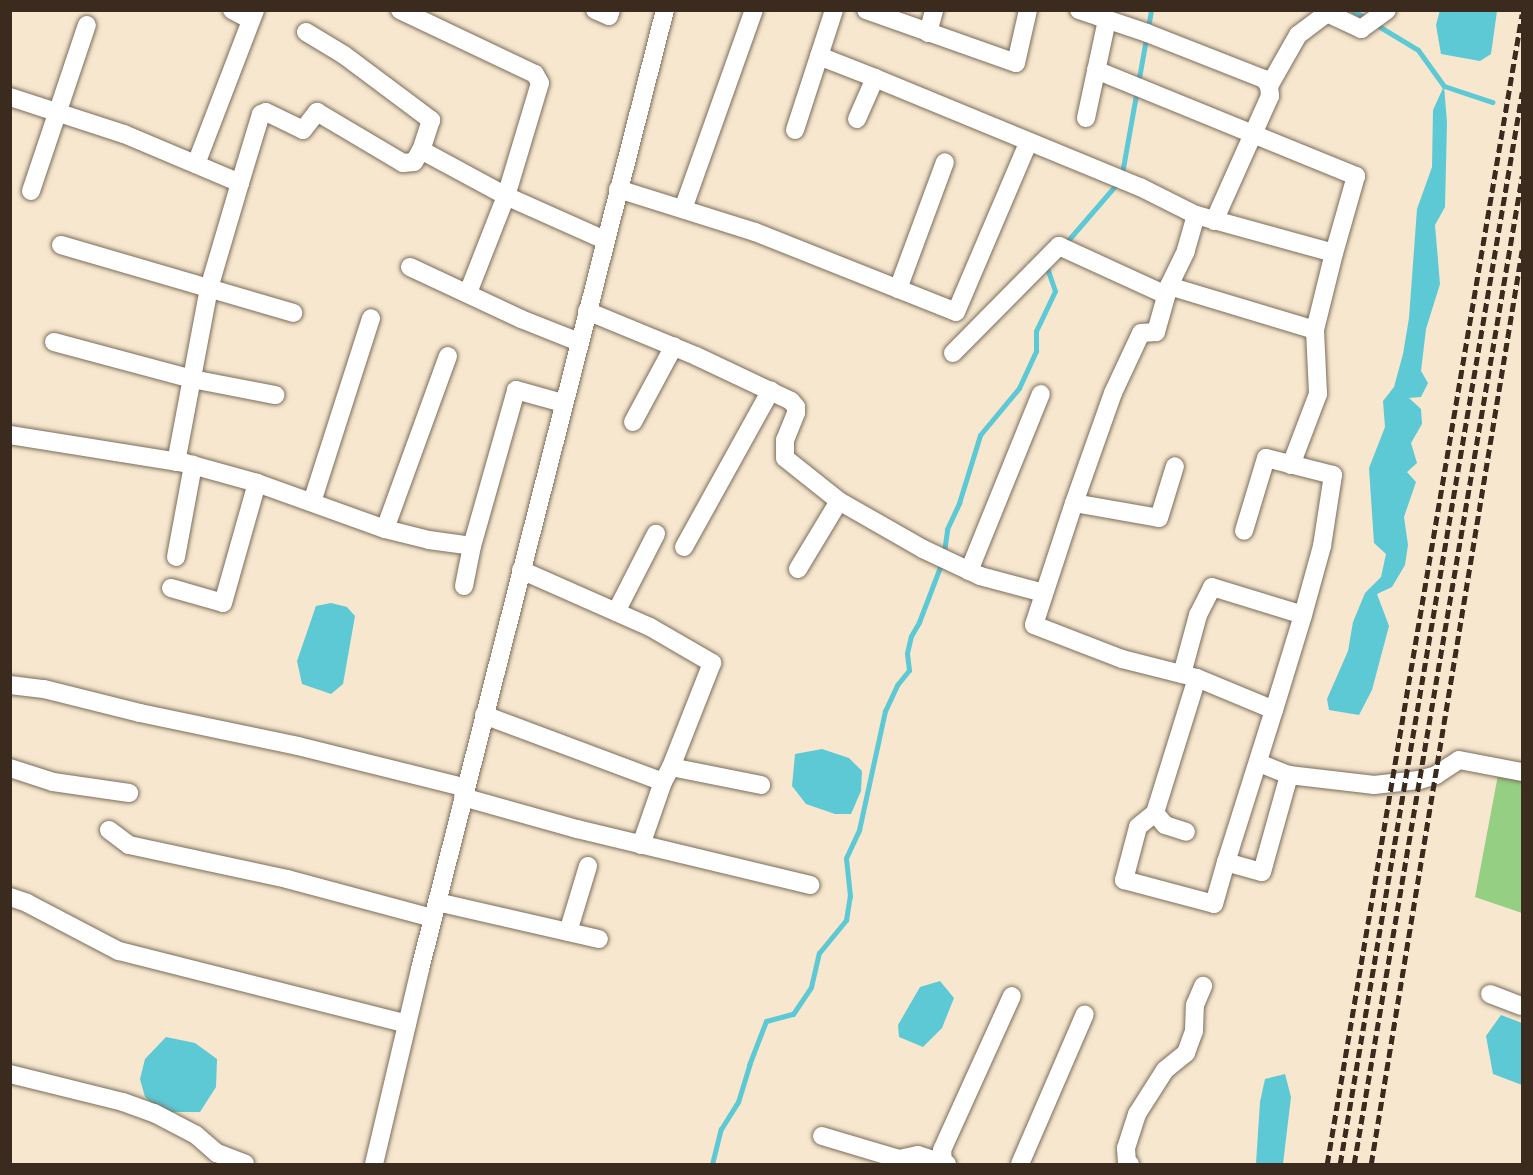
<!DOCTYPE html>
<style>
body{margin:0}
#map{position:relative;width:1533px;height:1175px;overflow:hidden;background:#f6e7ce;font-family:"Shantell Sans",sans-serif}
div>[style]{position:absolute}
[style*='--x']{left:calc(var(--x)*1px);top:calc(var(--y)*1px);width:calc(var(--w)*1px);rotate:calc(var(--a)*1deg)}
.green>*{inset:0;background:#95cf83}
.water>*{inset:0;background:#5dc9d5}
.stream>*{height:5px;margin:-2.5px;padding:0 2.5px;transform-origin:2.5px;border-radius:2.5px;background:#5dc9d5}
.roads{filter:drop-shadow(0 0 2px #7c6c5c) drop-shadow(0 0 2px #7c6c5c)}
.minor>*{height:18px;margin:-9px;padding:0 9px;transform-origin:9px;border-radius:9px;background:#fff}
.rail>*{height:4.5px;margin-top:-2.25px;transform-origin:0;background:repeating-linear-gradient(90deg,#3b2a1e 0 9px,transparent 0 13.5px)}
span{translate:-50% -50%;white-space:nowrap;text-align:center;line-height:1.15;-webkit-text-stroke:5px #fcf5e5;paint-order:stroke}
.frame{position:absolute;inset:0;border:12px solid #3b2a1e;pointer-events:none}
</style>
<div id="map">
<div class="green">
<i style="clip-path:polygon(1498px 775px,1522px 780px,1522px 913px,1475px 897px)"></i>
</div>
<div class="water">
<i style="clip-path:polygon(1440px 10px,1497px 11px,1491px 54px,1480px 61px,1441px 54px,1436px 25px)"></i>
<i style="clip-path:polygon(1444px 86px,1447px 122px,1445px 207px,1435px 225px,1440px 284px,1426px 329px,1421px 371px,1428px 383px,1421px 397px,1409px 398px,1421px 409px,1422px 424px,1411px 443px,1417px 463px,1407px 472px,1416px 482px,1404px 517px,1408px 545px,1405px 565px,1392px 587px,1377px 594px,1389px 626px,1372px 690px,1359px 715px,1329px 710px,1327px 699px,1348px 651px,1353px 622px,1365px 593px,1381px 577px,1386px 554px,1374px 543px,1369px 468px,1385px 427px,1383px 401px,1394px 387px,1403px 354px,1409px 318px,1417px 209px,1432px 167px,1433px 110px)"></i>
<i style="clip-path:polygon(331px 603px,347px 607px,355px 616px,343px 684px,331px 694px,302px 684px,297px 661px,316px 606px)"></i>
<i style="clip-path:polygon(822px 749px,849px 758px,862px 771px,861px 791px,851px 814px,835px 814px,806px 804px,792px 786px,795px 754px)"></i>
<i style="clip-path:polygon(940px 981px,954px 998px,942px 1028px,923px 1047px,899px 1037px,898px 1025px,920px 987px)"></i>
<i style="clip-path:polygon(1501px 1015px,1522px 1023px,1522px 1085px,1493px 1074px,1486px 1036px)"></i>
<i style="clip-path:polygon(166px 1037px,195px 1043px,217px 1059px,216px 1087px,200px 1112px,162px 1112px,145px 1097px,140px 1079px,145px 1059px)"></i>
<i style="clip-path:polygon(1285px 1074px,1291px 1097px,1283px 1164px,1256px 1164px,1260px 1102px,1265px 1079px)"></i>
</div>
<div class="stream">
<i style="--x:1352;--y:10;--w:77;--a:31.2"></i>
<i style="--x:1418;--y:50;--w:44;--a:54.2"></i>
<i style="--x:1444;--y:86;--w:51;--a:18.4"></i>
<i style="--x:1064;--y:245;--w:87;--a:-49.2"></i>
<i style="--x:1121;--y:179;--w:172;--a:-79.9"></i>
<i style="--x:712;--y:1164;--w:36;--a:-76"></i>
<i style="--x:721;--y:1129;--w:32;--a:-58"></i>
<i style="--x:738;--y:1102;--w:39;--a:-73"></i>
<i style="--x:749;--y:1065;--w:47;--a:-68.9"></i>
<i style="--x:766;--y:1021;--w:28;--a:-15"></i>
<i style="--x:793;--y:1014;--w:32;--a:-56"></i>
<i style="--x:811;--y:987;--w:35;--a:-77"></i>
<i style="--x:819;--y:953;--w:43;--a:-50.7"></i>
<i style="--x:846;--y:920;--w:24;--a:-81"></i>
<i style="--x:850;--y:896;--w:38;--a:-96"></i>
<i style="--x:846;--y:858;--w:31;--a:-65"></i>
<i style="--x:859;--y:830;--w:122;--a:-77.7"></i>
<i style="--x:885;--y:711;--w:29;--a:-65"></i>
<i style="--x:897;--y:685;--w:19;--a:-51"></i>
<i style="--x:909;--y:670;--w:17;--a:-97"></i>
<i style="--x:907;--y:653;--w:17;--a:-77"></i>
<i style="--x:911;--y:636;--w:16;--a:-60"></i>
<i style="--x:919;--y:622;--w:67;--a:-69.1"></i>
<i style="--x:943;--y:559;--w:30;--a:-82"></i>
<i style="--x:947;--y:529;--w:29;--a:-65"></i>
<i style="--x:959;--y:503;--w:71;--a:-72.8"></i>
<i style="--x:980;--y:435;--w:61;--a:-50.3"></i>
<i style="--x:1019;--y:388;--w:41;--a:-65.3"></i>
<i style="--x:1036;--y:351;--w:20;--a:-90"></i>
<i style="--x:1036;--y:331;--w:44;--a:-64.6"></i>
<i style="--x:1055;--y:291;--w:28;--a:-109"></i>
</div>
<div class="roads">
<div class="minor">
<i style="--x:232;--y:10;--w:21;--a:28"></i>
<i style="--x:400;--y:10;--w:149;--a:25.4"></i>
<i style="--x:535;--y:74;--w:10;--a:61"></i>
<i style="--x:540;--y:83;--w:118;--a:106.7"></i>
<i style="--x:506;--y:196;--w:104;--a:111.4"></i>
<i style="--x:595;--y:10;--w:15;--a:23"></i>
<i style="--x:609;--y:16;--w:6;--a:-72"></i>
<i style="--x:866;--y:10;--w:159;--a:19.5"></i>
<i style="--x:1016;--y:63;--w:54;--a:-77.2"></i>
<i style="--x:1079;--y:10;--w:72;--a:18.7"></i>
<i style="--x:1147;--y:33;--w:126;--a:21.5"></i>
<i style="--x:1264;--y:79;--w:9;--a:54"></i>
<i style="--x:1269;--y:86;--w:10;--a:84"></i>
<i style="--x:1270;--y:96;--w:137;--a:114.1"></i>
<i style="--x:306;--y:32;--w:44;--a:31.2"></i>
<i style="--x:344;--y:55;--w:109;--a:36.8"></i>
<i style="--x:431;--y:120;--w:32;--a:108"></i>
<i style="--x:928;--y:33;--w:24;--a:-75"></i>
<i style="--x:819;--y:56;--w:60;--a:21.4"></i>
<i style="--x:1096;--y:70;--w:281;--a:22.2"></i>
<i style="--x:1356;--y:176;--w:80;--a:105.9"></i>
<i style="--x:1334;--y:253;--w:79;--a:103.9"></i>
<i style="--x:1315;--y:330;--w:64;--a:87.3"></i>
<i style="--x:1318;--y:394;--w:76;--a:110.8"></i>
<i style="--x:1269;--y:86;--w:59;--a:-60.4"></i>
<i style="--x:1298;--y:35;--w:36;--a:-37"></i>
<i style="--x:1327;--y:13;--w:38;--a:25"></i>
<i style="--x:1361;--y:29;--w:32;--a:-36"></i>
<i style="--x:10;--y:97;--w:120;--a:18"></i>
<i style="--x:124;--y:134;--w:126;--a:22.9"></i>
<i style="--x:240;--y:183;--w:109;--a:106.4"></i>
<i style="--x:209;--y:288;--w:177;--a:100.7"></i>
<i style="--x:1086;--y:118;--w:100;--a:-77.9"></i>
<i style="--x:857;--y:119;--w:45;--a:-66.3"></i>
<i style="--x:875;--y:78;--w:287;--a:22.4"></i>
<i style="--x:1140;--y:187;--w:63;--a:26.6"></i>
<i style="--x:1196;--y:215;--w:143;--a:15.4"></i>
<i style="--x:795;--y:130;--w:126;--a:-72"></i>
<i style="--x:196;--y:164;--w:165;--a:-69"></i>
<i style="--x:240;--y:183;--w:72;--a:-73.1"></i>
<i style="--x:261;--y:114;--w:5;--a:-22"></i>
<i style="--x:266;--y:112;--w:41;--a:25.9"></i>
<i style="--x:303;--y:130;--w:23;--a:-52"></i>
<i style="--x:317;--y:112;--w:100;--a:30.7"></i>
<i style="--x:403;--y:163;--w:11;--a:-5"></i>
<i style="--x:414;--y:162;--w:14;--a:-60"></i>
<i style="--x:421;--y:150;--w:97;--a:28.4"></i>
<i style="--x:506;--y:196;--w:108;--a:24"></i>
<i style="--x:618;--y:189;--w:144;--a:17.4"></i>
<i style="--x:755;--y:232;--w:216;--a:21.7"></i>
<i style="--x:956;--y:312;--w:184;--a:-66.9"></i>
<i style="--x:31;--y:191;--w:175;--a:-71.4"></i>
<i style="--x:683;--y:209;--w:211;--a:-70.4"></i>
<i style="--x:1196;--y:215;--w:37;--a:106"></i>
<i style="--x:1186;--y:251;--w:39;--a:116"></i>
<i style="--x:1169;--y:286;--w:48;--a:105.8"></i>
<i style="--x:1156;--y:332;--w:15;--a:176"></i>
<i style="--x:1141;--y:333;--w:66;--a:115"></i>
<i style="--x:1113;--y:393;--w:117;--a:109.5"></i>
<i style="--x:1074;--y:503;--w:128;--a:108.2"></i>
<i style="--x:1034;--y:625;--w:94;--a:21.1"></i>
<i style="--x:1122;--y:659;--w:77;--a:14.2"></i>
<i style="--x:1197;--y:678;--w:83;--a:22.6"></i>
<i style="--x:1274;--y:710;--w:159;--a:107.5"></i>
<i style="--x:61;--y:245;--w:242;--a:16.3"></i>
<i style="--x:410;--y:267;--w:123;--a:25.1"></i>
<i style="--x:521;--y:319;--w:62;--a:21.6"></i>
<i style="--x:1169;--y:286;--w:152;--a:16.8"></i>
<i style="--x:898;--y:289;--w:135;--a:-69.7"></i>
<i style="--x:587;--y:311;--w:118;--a:22.4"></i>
<i style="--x:696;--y:356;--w:105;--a:25.3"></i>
<i style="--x:791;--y:401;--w:8;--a:50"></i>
<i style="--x:796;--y:407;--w:6;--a:90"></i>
<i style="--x:796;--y:413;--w:29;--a:112"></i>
<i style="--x:785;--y:440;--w:18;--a:90"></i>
<i style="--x:785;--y:458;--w:69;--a:38.5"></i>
<i style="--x:839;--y:501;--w:97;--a:29.7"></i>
<i style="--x:923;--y:549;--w:63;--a:25.3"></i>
<i style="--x:980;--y:576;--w:66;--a:14.9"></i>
<i style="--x:54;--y:342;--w:143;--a:15"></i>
<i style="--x:192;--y:379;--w:85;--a:10.9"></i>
<i style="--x:953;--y:353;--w:151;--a:-45.3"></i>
<i style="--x:1059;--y:246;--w:118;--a:24.6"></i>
<i style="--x:633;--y:422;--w:86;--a:-61.7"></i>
<i style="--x:10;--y:435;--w:177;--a:9.1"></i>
<i style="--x:185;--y:463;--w:75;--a:15.5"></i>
<i style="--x:257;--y:483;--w:136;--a:19.8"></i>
<i style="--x:385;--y:529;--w:45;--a:14"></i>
<i style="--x:429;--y:540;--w:43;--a:7.9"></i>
<i style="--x:312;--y:502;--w:193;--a:-72.2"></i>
<i style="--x:1074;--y:503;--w:86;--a:10"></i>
<i style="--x:1159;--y:518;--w:54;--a:-72.9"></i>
<i style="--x:385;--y:529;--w:184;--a:-70"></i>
<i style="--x:684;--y:547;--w:179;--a:-61"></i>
<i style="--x:176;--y:557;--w:94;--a:-79.5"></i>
<i style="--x:798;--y:569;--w:79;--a:-58.9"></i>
<i style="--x:521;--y:570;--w:141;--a:23.8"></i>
<i style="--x:650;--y:627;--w:72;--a:30.1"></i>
<i style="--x:712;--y:663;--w:112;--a:111.5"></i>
<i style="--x:969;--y:571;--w:191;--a:-67.9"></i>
<i style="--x:464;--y:586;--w:41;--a:-78.7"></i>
<i style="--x:472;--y:546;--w:162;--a:-74.2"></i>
<i style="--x:516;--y:390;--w:49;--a:15.5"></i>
<i style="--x:171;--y:588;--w:54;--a:16.1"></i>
<i style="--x:223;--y:603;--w:125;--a:-74.2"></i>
<i style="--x:616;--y:612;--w:88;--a:-62.9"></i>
<i style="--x:1182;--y:674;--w:61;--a:-74.8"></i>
<i style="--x:1198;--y:615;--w:31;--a:-63"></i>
<i style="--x:1212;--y:587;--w:95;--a:17.1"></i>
<i style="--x:1303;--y:615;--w:72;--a:-74.6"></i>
<i style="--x:1322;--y:546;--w:72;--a:-81.2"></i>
<i style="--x:1333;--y:475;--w:69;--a:-165.8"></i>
<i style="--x:1266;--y:458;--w:76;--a:106.8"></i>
<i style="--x:1197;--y:678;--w:141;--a:107.3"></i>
<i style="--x:1155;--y:813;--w:22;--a:141"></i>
<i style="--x:1138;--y:827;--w:55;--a:104.8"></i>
<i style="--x:1124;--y:880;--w:93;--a:14.9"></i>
<i style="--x:1214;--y:904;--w:44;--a:-74.1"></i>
<i style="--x:1226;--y:862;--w:37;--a:16"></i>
<i style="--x:1262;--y:872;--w:101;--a:-74.4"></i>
<i style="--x:10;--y:685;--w:34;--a:7"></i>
<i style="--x:44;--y:689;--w:99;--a:14"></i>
<i style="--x:140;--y:713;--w:161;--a:11.8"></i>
<i style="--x:298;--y:746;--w:173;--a:14"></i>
<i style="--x:1274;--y:710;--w:99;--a:-73"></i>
<i style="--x:484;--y:715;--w:191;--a:20.5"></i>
<i style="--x:663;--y:782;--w:17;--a:-62"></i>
<i style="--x:671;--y:767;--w:92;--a:11.3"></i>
<i style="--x:1259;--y:763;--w:32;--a:22"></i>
<i style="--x:1289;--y:775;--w:86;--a:6.7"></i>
<i style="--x:1374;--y:785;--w:45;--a:-6.3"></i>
<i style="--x:1419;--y:780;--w:18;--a:-16"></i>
<i style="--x:1436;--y:775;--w:27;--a:-33"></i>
<i style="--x:1459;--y:760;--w:64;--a:10.8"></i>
<i style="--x:10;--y:768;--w:45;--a:18"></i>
<i style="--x:53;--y:782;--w:77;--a:8.2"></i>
<i style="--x:463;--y:797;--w:118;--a:15.7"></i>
<i style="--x:577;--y:829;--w:240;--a:13.5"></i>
<i style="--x:1155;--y:813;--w:16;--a:50"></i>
<i style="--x:1165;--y:825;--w:22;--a:18"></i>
<i style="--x:109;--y:830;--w:25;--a:37"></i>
<i style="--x:129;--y:845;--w:162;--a:12.1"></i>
<i style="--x:287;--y:879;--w:151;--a:15"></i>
<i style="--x:641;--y:845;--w:67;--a:-70.8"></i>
<i style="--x:10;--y:897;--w:18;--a:19"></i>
<i style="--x:27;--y:903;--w:104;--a:27.6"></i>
<i style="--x:119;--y:951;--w:297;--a:14.2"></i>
<i style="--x:437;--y:902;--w:166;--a:12.9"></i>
<i style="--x:568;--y:932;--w:69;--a:-73.1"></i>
<i style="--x:1490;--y:994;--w:34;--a:21"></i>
<i style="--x:10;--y:1074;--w:116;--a:13.9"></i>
<i style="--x:123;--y:1102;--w:33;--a:20"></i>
<i style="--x:154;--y:1113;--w:47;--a:27.6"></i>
<i style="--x:196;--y:1135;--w:28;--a:41"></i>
<i style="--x:217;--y:1153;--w:30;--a:21"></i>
<i style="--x:822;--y:1136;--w:80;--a:16.6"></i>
<i style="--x:899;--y:1159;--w:19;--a:-12"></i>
<i style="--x:918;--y:1155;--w:26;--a:18"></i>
<i style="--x:374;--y:1164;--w:200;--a:-76.7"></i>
<i style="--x:420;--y:969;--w:990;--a:-75.67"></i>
<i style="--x:947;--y:1164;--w:4;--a:-166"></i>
<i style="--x:943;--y:1163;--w:13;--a:-94"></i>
<i style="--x:942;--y:1150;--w:169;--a:-65.6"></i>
<i style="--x:1020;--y:1164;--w:163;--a:-66.6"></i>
<i style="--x:1130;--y:1164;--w:3;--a:-162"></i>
<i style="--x:1127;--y:1163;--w:15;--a:-94"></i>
<i style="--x:1126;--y:1148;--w:36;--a:-72"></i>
<i style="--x:1137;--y:1114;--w:52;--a:-57.5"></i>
<i style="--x:1165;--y:1070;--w:27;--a:-39"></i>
<i style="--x:1186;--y:1053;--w:23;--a:-70"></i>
<i style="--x:1194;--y:1031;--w:26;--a:-88"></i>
<i style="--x:1195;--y:1005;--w:21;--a:-67"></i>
</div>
</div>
<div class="rail">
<i style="--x:1327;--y:1164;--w:1166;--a:-80.38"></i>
<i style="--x:1340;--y:1164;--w:1087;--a:-80.36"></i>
<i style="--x:1354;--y:1164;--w:1002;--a:-80.35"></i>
<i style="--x:1371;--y:1164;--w:926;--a:-80.62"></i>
</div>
<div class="frame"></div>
</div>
